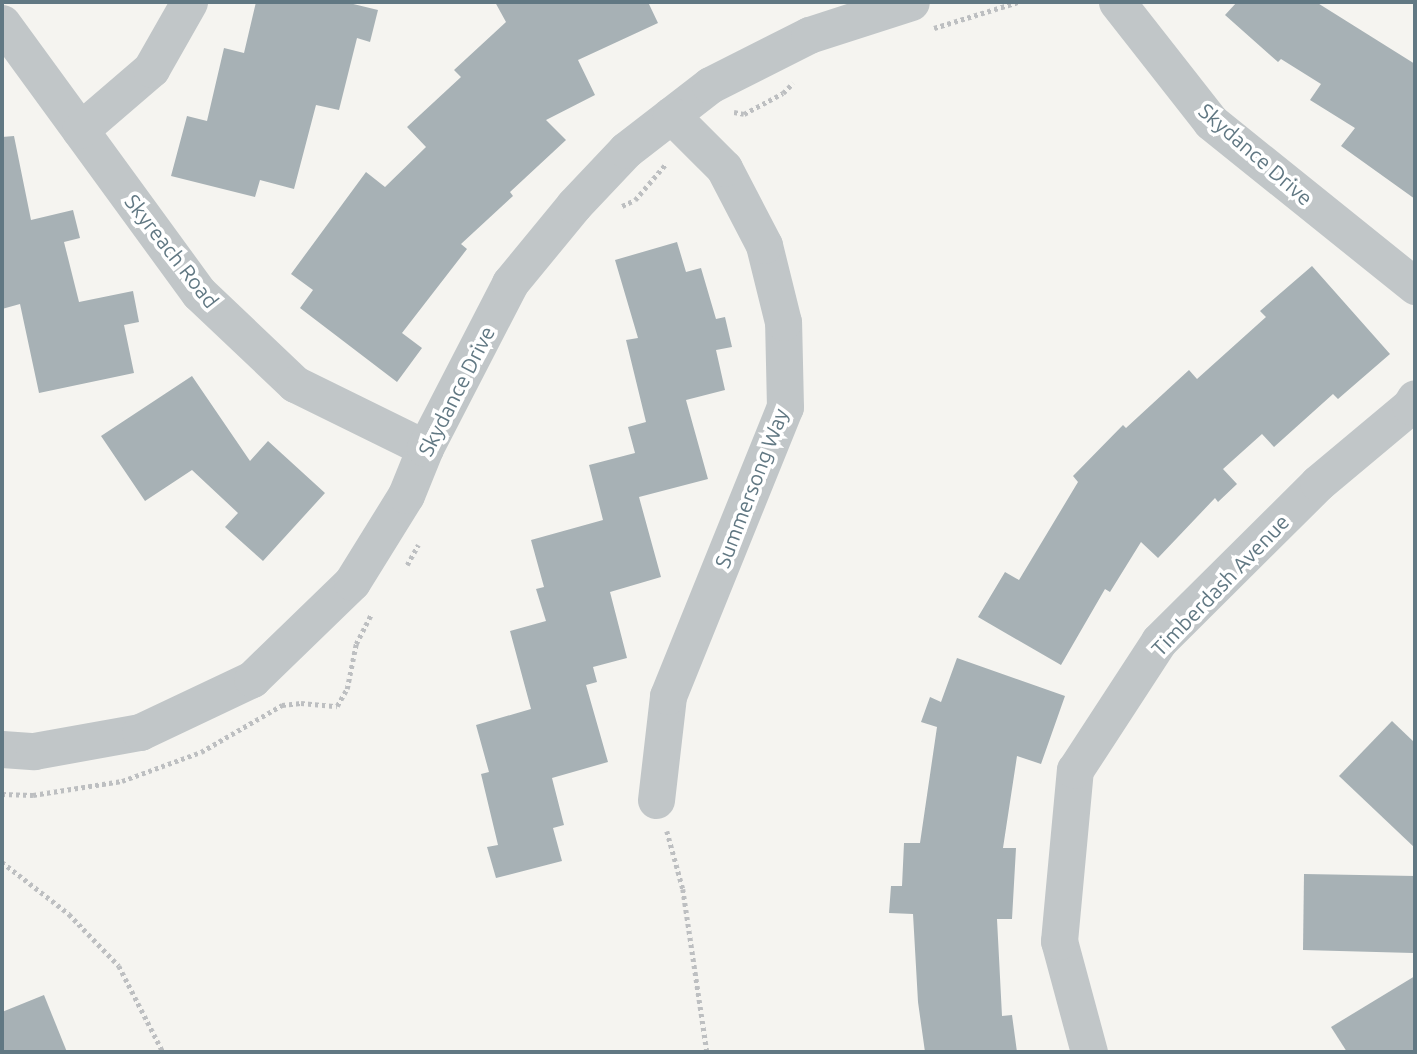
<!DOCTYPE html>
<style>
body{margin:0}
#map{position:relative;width:1417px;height:1054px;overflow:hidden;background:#f5f4f0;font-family:Ubuntu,sans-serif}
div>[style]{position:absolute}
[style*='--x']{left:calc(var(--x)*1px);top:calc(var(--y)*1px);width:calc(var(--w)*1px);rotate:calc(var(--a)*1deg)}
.building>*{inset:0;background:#a7b1b5}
.path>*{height:4.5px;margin-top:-2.25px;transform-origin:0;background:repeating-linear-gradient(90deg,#bdbfc1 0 3.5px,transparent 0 7px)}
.street>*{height:37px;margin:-18.5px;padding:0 18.5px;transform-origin:18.5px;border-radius:18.5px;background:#c1c6c8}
span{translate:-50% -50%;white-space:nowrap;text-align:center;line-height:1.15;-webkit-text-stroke:7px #fff;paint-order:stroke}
.street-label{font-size:21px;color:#617883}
.frame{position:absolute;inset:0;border:4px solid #617883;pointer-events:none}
</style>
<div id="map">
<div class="building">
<i style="clip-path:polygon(256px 2px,345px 2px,378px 10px,370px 42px,357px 38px,339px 110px,316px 105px,294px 189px,260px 180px,255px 197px,171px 176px,187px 116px,207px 121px,224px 48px,244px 53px)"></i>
<i style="clip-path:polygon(495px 2px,648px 2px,658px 23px,578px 60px,595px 95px,546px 120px,566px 140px,510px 192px,513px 196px,461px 244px,467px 249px,402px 333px,422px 348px,397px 382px,300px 308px,313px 290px,291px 274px,366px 172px,385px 187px,426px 147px,407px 127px,461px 77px,454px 70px,506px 22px)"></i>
<i style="clip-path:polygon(1237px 2px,1316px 2px,1415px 64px,1415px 199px,1341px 146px,1355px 128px,1310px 100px,1321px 84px,1281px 59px,1278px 62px,1225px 15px)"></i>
<i style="clip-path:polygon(14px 136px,31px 220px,73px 210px,80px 238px,64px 242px,79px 302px,133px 291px,139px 322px,124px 325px,134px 373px,39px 393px,20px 304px,2px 309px,2px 137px)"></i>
<i style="clip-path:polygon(677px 242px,686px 272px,701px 268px,716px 319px,725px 317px,732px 347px,716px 350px,725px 390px,686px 400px,708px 479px,639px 497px,661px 577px,610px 592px,627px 658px,593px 667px,597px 682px,586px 685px,608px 762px,552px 778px,564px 825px,553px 828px,562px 861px,496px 878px,487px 847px,498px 845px,481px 774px,489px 772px,476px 725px,531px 709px,510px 631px,546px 621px,536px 589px,544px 587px,531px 540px,603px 520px,589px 465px,635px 453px,628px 427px,646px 422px,626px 340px,638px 338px,615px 260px)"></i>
<i style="clip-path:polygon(1312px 266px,1390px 354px,1338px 399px,1333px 394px,1274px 447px,1262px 434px,1223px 469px,1237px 484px,1218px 502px,1215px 498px,1158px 558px,1141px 542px,1110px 592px,1105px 589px,1061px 665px,978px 617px,1005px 572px,1019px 580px,1078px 482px,1073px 476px,1123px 425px,1126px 428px,1189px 370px,1197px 379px,1266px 317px,1260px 311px)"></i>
<i style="clip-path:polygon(192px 376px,250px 461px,268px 441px,325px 493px,263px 561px,225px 527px,238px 513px,192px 470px,145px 501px,101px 436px)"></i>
<i style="clip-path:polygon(957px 658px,1065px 696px,1041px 764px,1017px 756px,1003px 848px,1016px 848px,1012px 919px,997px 919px,1002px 1016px,1012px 1015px,1017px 1052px,925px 1052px,918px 1002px,913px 914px,889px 913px,891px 886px,902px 886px,904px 843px,920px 843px,937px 727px,921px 722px,930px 697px,941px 702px)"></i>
<i style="clip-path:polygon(1392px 721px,1415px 743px,1415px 848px,1339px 776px)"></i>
<i style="clip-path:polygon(1304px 874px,1415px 876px,1413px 953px,1303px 950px)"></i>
<i style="clip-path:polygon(1415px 976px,1415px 1052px,1347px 1052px,1331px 1027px)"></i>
<i style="clip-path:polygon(44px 995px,67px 1052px,2px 1052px,2px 1012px)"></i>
</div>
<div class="path">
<i style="--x:1024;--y:2;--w:26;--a:0"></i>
<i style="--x:934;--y:28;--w:88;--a:-17.2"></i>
<i style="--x:734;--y:112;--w:10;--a:11"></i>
<i style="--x:744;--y:114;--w:44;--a:-28.3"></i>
<i style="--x:783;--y:93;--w:14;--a:-45"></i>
<i style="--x:622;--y:206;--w:14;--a:-25"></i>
<i style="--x:635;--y:200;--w:46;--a:-49.4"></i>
<i style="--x:407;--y:565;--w:23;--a:-61"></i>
<i style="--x:2;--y:794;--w:31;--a:2"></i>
<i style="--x:33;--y:795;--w:90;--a:-8.9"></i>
<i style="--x:122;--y:781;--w:84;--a:-20.2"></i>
<i style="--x:201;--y:752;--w:94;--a:-30.1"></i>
<i style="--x:282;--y:705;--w:19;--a:-6"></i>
<i style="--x:301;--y:703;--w:36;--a:5"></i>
<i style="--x:337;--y:706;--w:20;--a:-60"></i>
<i style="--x:347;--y:689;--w:46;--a:-78.7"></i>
<i style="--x:356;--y:644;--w:34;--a:-63"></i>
<i style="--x:667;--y:831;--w:60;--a:74.6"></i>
<i style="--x:683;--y:889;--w:165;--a:81.6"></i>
<i style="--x:2;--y:862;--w:85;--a:37.8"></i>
<i style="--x:69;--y:914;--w:72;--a:46.1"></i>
<i style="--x:119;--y:966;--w:97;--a:62.9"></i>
</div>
<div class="street">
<i style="--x:1117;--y:2;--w:152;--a:51.9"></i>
<i style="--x:1211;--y:122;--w:262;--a:38.8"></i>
<i style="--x:2;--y:23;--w:334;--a:53.9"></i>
<i style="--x:199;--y:293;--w:132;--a:43.5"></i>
<i style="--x:295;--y:384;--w:145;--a:26.2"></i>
<i style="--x:80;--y:130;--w:94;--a:-40.7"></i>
<i style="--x:151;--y:69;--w:77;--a:-60.4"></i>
<i style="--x:2;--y:749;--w:32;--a:4"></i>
<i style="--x:34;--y:751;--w:108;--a:-10.2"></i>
<i style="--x:140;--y:732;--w:124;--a:-25.3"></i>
<i style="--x:252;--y:679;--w:139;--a:-44.1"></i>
<i style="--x:352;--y:582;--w:102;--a:-58.2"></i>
<i style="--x:406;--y:495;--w:51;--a:-68"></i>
<i style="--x:425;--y:448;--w:186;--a:-62.7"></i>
<i style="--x:510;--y:283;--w:101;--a:-50.6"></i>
<i style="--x:574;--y:205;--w:76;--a:-46.6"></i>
<i style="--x:626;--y:150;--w:106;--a:-37.7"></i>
<i style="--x:710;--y:85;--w:111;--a:-26.8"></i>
<i style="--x:809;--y:35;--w:107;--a:-17.9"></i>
<i style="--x:656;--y:800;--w:105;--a:-83.4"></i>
<i style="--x:668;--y:696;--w:312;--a:-68"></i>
<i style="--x:785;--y:407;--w:85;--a:-91.3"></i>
<i style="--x:783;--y:322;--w:79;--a:-103.9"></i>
<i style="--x:764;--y:245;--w:87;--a:-117.5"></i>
<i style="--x:724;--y:168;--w:75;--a:-135"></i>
<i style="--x:1089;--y:1052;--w:115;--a:-105.1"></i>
<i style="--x:1059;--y:941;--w:172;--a:-84.7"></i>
<i style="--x:1075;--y:770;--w:154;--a:-56.9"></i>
<i style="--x:1159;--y:641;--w:224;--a:-44.8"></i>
<i style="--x:1318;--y:483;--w:120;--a:-39.9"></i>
<i style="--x:1410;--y:406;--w:9;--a:-58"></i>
</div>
<div class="street-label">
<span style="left:1256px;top:154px;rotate:41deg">Skydance Drive</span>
<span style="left:172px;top:251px;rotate:52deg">Skyreach Road</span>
<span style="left:456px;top:391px;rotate:-63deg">Skydance Drive</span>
<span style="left:751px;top:488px;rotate:-69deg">Summersong Way</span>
<span style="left:1220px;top:585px;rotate:-46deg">Timberdash Avenue</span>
</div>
<div class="frame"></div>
</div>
